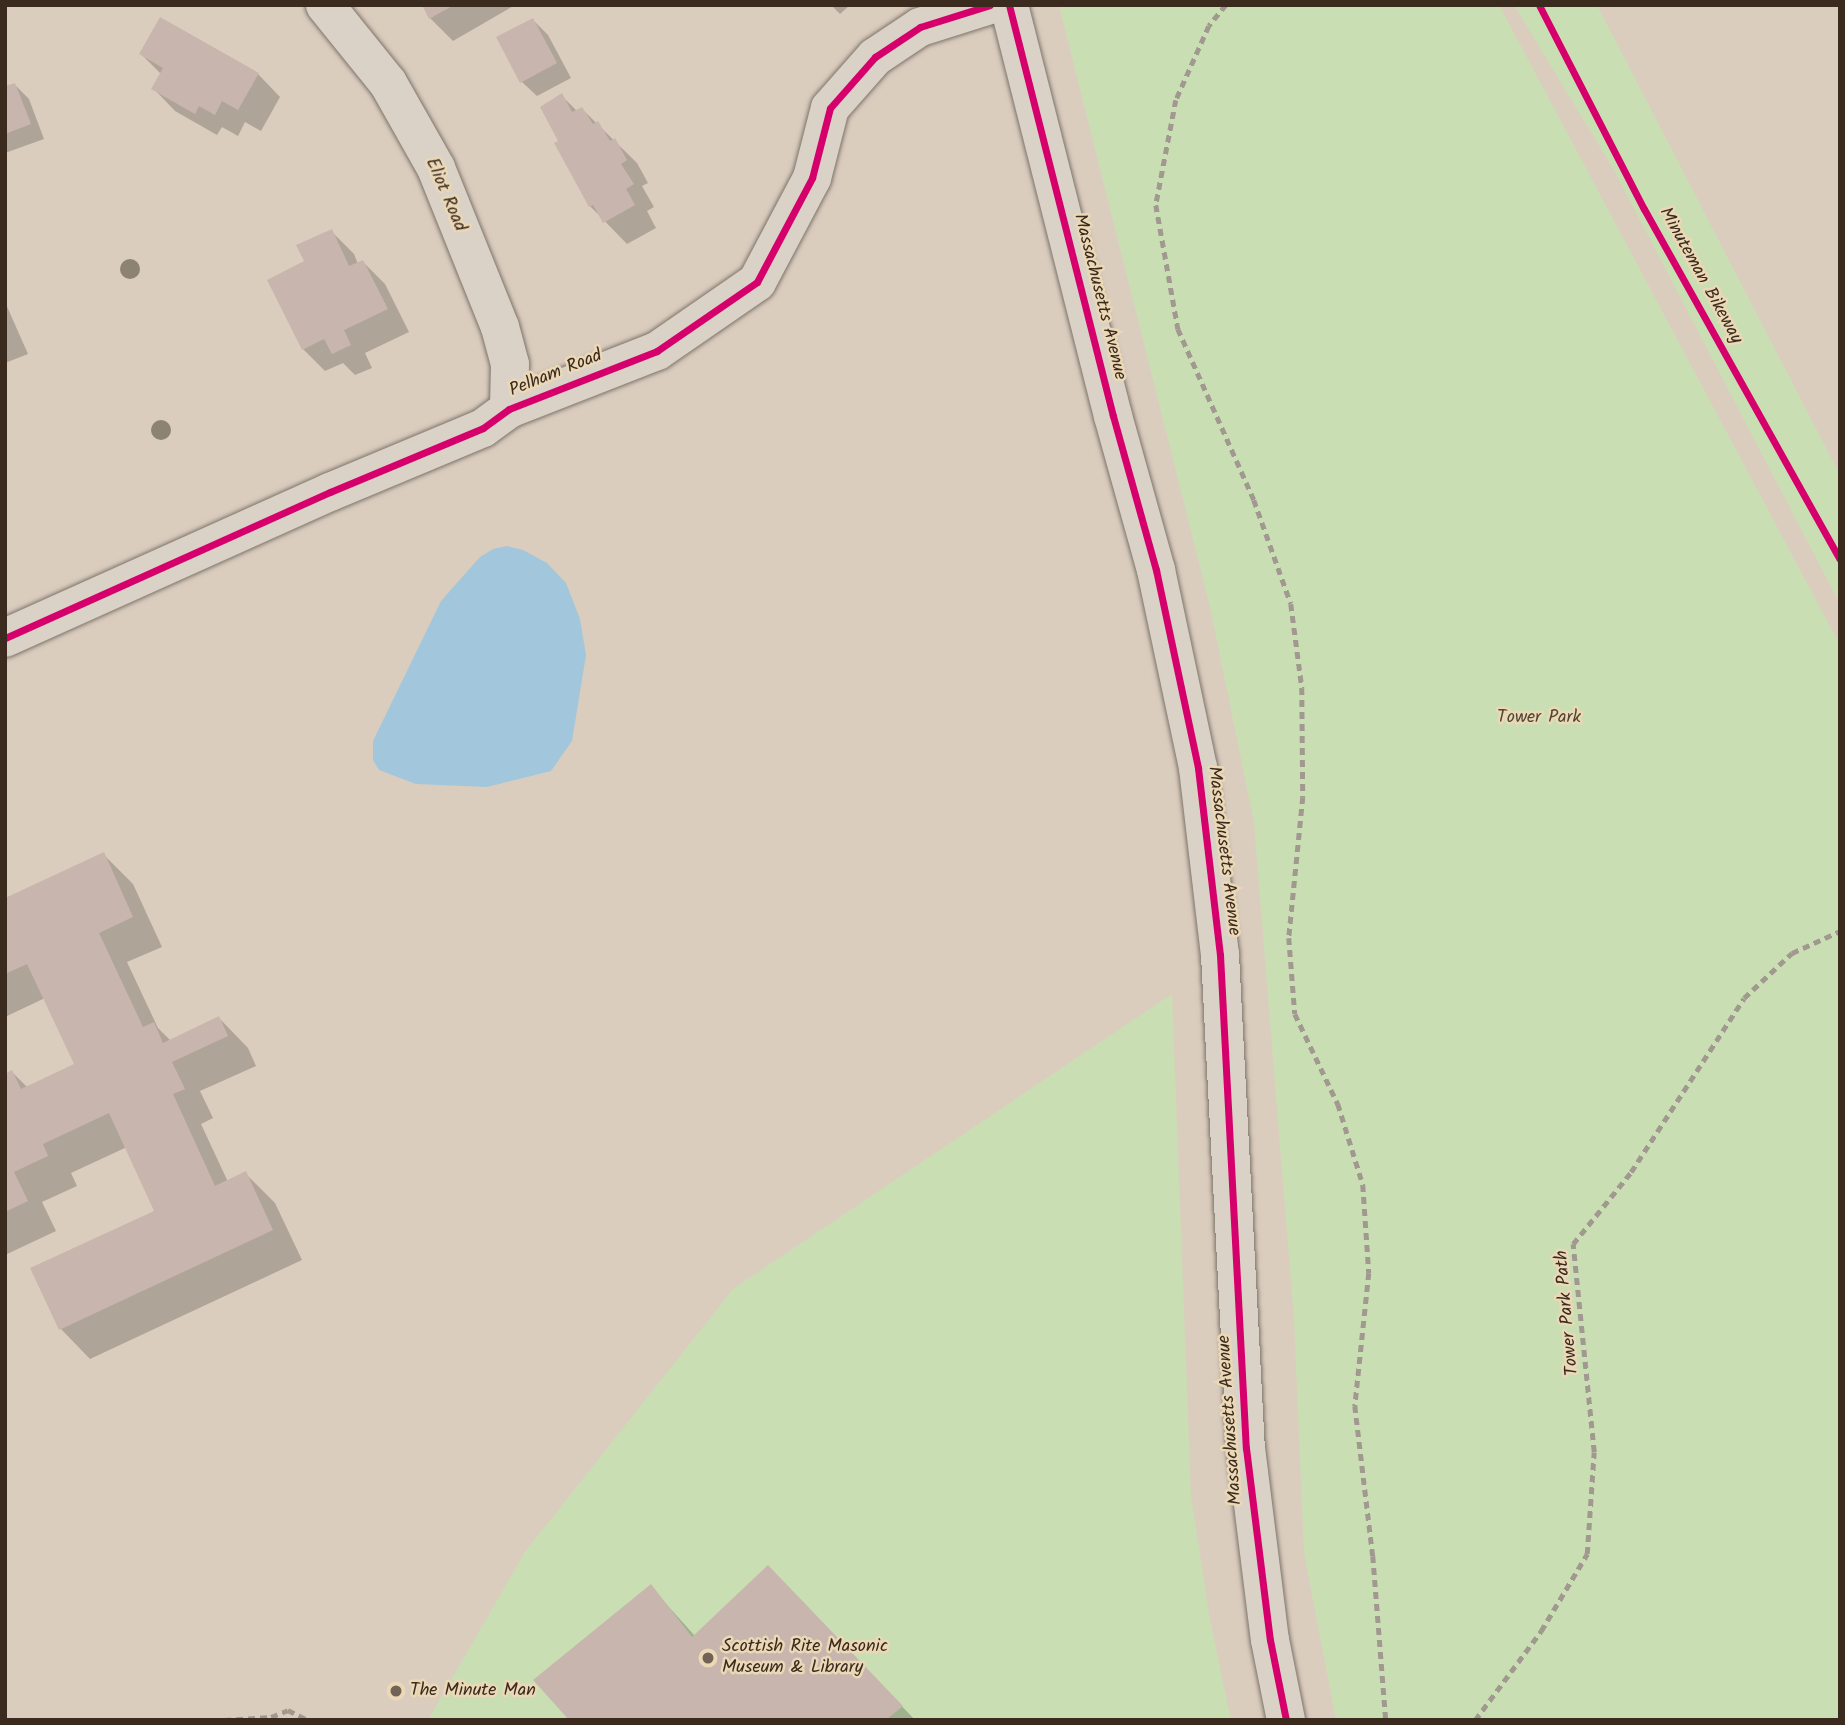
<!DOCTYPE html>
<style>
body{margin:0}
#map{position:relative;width:1845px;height:1725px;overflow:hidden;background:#dbcdbe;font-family:Kalam,sans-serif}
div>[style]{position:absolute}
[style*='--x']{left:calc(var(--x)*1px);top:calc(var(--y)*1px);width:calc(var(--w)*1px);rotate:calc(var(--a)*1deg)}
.green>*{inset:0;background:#cadeb3}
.water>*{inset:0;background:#a2c6db}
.shadow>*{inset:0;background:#0003}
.building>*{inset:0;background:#c8b6ae}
.path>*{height:4.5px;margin-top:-2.25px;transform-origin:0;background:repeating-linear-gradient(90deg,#a1998f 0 7px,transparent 0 12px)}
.roads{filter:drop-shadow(0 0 2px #7e746b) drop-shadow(0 0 2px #7e746b)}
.street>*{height:38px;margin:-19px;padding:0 19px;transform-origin:19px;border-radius:19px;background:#dad2c6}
.primary>*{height:38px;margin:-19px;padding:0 19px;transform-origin:19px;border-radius:19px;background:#dad2c6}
.cycleway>*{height:7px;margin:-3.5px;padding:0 3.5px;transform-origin:3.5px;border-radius:3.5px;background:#d6006c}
.trees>*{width:20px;height:20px;margin:-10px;border-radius:50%;background:#8d8372}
.dots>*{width:19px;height:19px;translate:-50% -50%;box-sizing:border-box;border:4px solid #ebd8b6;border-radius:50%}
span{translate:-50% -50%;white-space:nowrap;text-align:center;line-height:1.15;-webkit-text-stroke:5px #ebd8b6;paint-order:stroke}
.street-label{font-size:18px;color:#3b2a1e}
.park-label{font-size:18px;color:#4e4733}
.poi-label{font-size:18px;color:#3b2a1e}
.left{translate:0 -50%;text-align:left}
.frame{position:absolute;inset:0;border:7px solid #3b2a1e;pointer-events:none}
</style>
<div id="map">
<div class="green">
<i style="clip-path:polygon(1059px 5px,1499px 5px,1840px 645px,1840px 1720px,1336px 1720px,1304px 1553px,1294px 1320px,1254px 823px,1211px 611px)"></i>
<i style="clip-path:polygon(1514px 5px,1597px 5px,1840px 475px,1840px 604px,1614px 170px)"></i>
<i style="clip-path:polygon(1172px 994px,1191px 1496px,1210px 1620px,1231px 1720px,428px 1720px,525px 1552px,733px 1289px)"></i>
</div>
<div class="water">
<i style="clip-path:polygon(507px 546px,523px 550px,547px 563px,566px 583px,580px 619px,586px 655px,572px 741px,551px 771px,487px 787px,416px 784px,379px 770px,373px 760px,373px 741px,441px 601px,480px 557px,493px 549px)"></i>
</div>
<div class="shadow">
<i style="clip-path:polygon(424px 5px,515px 5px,453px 41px,430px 18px)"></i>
<i style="clip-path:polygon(831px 5px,850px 5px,840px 14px)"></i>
<i style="clip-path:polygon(533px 20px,548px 35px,571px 78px,537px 96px,522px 82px)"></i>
<i style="clip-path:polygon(141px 54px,258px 74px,280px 97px,261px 131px,245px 122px,238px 136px,222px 127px,217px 135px,175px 111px,153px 88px,161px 74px)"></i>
<i style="clip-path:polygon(15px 85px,29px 99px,44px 139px,5px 153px,5px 88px)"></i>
<i style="clip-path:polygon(562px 96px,577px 111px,582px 109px,637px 163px,648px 183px,642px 186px,654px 207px,647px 211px,656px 228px,627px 244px,590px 206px,560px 142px)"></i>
<i style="clip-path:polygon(331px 231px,354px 254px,358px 264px,363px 262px,385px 284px,409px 332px,365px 353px,372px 368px,355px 375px,343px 363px,325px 371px,303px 349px,306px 262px)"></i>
<i style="clip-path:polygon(5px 302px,28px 354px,5px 363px)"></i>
<i style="clip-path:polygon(103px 854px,133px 884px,162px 947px,127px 962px,158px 1028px,171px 1041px,219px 1018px,248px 1048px,256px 1066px,200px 1091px,213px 1118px,201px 1124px,228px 1182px,246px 1174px,275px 1203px,302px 1260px,90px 1359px,61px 1329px,156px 1212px,127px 1147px,71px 1173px,77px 1186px,42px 1202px,56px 1231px,5px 1255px,5px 1076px,12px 1072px,28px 1088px,76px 1065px,45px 998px,5px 1017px,5px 900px)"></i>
<i style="clip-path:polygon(650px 1586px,695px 1636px,797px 1596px,915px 1720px,571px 1720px)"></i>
</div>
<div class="building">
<i style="clip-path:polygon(422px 5px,454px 5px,429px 19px)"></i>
<i style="clip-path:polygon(160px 17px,259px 73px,238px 110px,222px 101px,215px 115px,199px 106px,195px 114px,151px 89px,163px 68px,139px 54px)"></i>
<i style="clip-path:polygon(533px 18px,557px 63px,520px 83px,496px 37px)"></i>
<i style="clip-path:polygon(15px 83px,31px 124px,5px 134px,5px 86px)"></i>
<i style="clip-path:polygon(562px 93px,572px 112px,582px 107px,593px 124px,598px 121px,610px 141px,615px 138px,627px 160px,621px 164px,634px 184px,626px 189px,635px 205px,603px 223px,593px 205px,589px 207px,554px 143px,558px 141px,540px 107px)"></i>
<i style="clip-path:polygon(332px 229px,349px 266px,363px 260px,388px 309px,344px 330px,351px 345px,332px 354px,324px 339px,302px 350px,267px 280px,304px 261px,296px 245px)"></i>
<i style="clip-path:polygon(104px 852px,133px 917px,99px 933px,143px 1027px,154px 1022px,163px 1043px,219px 1016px,228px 1036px,172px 1062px,185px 1089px,173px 1094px,215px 1186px,246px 1171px,273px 1230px,59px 1330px,30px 1268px,154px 1211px,109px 1113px,43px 1144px,48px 1156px,14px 1172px,28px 1201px,5px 1212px,5px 1074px,12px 1070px,21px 1089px,74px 1064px,27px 964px,5px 974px,5px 898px)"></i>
<i style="clip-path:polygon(768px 1565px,903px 1706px,886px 1720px,569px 1720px,533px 1680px,651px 1584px,692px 1637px)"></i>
</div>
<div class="path">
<i style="--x:1226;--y:5;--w:27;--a:129"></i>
<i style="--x:1209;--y:26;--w:81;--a:114"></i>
<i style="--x:1176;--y:100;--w:107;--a:100.8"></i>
<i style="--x:1156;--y:205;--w:126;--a:79.9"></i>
<i style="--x:1178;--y:329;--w:187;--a:66"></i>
<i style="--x:1254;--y:500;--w:110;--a:70.4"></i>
<i style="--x:1291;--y:604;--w:85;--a:82.5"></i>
<i style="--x:1302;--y:688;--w:109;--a:89.5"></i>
<i style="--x:1303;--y:797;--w:142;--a:95.7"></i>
<i style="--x:1289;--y:938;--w:76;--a:85.5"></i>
<i style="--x:1295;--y:1014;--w:100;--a:64.5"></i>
<i style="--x:1338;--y:1104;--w:85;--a:72.8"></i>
<i style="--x:1363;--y:1185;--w:88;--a:86.1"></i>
<i style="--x:1369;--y:1273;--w:134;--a:96"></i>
<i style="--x:1355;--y:1406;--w:151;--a:83.2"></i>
<i style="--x:1373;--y:1556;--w:165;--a:85.5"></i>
<i style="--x:224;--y:1720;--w:47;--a:-3.7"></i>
<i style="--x:271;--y:1717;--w:18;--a:-22"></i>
<i style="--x:288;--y:1710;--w:22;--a:27"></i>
<i style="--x:1475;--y:1720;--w:111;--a:-53.4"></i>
<i style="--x:1541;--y:1631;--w:90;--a:-59.1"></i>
<i style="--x:1587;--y:1554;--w:102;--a:-86.1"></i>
<i style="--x:1594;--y:1452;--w:209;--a:-95.8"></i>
<i style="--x:1573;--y:1244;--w:92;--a:-51.1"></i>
<i style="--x:1631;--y:1172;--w:207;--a:-57"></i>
<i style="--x:1744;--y:998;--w:66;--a:-43.2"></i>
<i style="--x:1792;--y:953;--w:53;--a:-24.6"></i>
</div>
<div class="roads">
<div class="street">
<i style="--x:325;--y:5;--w:100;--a:51.1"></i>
<i style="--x:388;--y:83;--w:98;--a:60.5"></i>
<i style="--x:436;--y:168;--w:171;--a:68.1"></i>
<i style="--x:500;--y:327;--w:38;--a:75"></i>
<i style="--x:510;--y:364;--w:45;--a:91.3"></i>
<i style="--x:5;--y:638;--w:356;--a:-24.2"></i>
<i style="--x:330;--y:492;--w:166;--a:-22.7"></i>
<i style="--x:483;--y:428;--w:32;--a:-36"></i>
<i style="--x:509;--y:409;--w:159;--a:-21.4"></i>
<i style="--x:657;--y:351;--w:121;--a:-34.6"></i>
<i style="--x:757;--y:282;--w:118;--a:-62.1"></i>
<i style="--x:812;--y:178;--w:72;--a:-75.6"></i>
<i style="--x:830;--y:108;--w:68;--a:-48.6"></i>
<i style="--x:875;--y:57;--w:54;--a:-33.7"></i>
<i style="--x:920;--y:27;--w:73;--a:-17.4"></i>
</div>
<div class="primary">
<i style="--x:1009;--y:5;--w:424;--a:75.8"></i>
<i style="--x:1113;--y:416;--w:160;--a:74.4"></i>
<i style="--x:1156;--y:570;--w:202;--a:78"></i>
<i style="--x:1198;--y:768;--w:188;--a:83.3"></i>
<i style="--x:1220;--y:955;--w:494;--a:87"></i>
<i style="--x:1246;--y:1448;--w:193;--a:82.9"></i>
<i style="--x:1270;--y:1640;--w:82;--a:78.7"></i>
</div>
</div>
<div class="cycleway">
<i style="--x:1009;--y:5;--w:424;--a:75.8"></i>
<i style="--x:1113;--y:416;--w:160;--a:74.4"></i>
<i style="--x:1156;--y:570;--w:202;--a:78"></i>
<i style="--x:1198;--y:768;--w:188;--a:83.3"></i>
<i style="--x:1220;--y:955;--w:494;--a:87"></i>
<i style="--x:1246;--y:1448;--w:193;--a:82.9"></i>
<i style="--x:1270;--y:1640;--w:82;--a:78.7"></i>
<i style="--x:1539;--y:5;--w:229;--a:62.8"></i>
<i style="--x:1644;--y:209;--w:401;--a:60.8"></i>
<i style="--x:5;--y:638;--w:356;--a:-24.2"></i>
<i style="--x:330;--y:492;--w:166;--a:-22.7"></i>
<i style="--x:483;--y:428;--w:32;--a:-36"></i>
<i style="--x:509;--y:409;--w:159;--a:-21.4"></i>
<i style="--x:657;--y:351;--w:121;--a:-34.6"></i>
<i style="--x:757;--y:282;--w:118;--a:-62.1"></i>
<i style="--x:812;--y:178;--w:72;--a:-75.6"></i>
<i style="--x:830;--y:108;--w:68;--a:-48.6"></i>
<i style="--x:875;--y:57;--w:54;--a:-33.7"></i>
<i style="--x:920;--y:27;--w:73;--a:-17.4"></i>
</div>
<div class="trees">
<i style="left:130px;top:269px"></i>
<i style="left:161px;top:430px"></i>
</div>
<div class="dots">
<i style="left:708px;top:1658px;background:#736356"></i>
<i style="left:396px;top:1691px;background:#736356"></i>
</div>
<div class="street-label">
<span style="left:445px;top:195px;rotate:67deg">Eliot Road</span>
<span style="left:1700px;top:276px;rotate:61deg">Minuteman Bikeway</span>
<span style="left:1099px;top:297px;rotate:76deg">Massachusetts Avenue</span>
<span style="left:556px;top:374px;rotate:-22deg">Pelham Road</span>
<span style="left:1223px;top:851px;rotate:83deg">Massachusetts Avenue</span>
<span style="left:1568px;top:1313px;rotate:-95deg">Tower Park Path</span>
<span style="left:1231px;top:1420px;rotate:-94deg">Massachusetts Avenue</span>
</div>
<div class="park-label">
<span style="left:1539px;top:718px">Tower Park</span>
</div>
<div class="poi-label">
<span class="left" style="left:722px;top:1658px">Scottish Rite Masonic<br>Museum &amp; Library</span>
<span class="left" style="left:410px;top:1691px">The Minute Man</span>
</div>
<div class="frame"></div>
</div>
